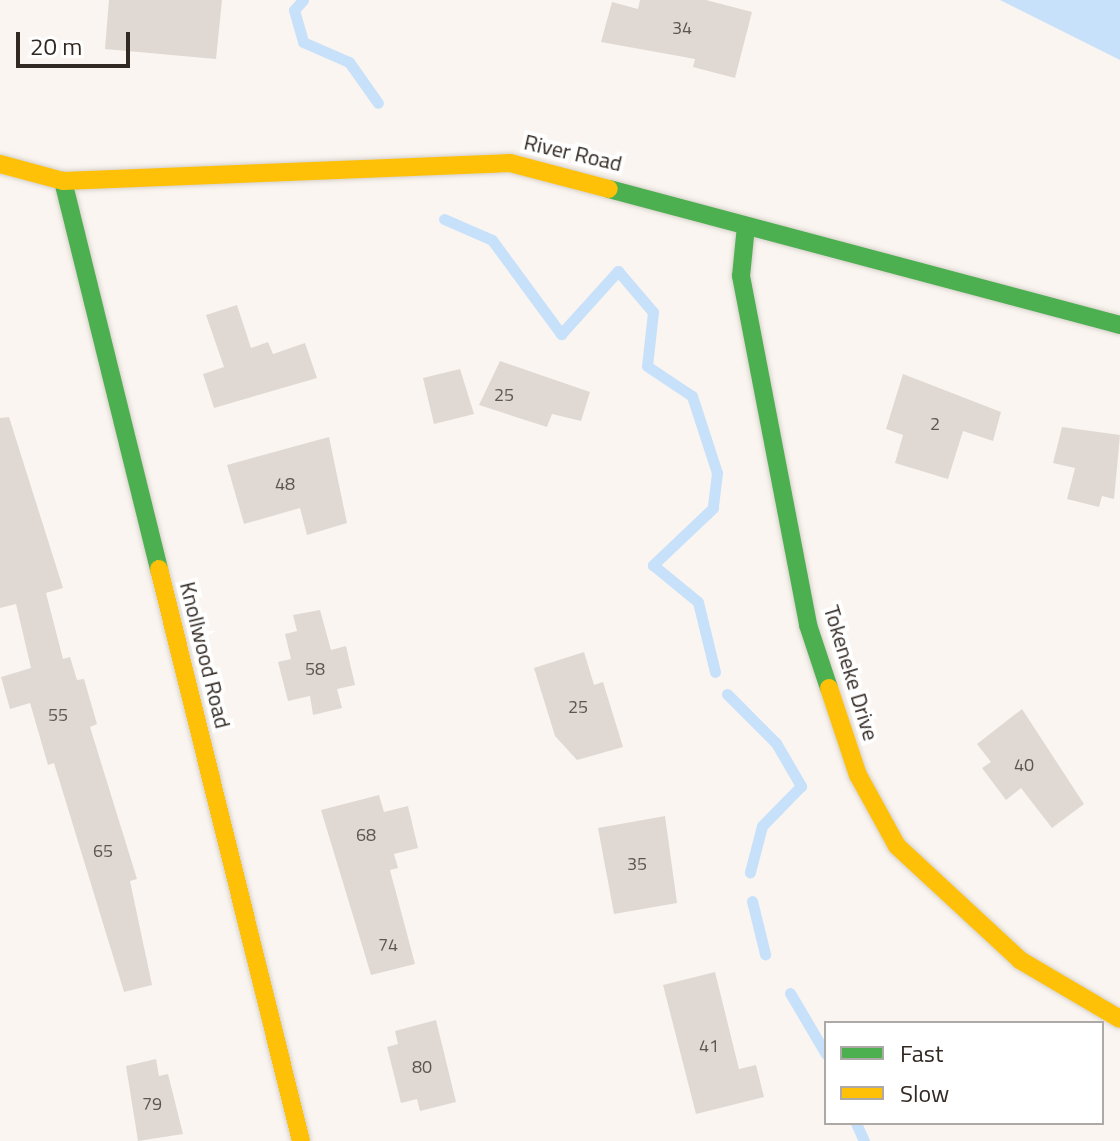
<!DOCTYPE html>
<style>
body{margin:0}
#map{position:relative;width:1120px;height:1141px;overflow:hidden;background:#faf5f0;font-family:"Titillium Web",sans-serif}
div>[style]{position:absolute}
[style*='--x']{left:calc(var(--x)*1px);top:calc(var(--y)*1px);width:calc(var(--w)*1px);rotate:calc(var(--a)*1deg)}
.water>*{inset:0;background:#c8e1fa}
.stream>*{height:11px;margin:-5.5px;padding:0 5.5px;transform-origin:5.5px;border-radius:5.5px;background:#c8e1fa}
.building>*{inset:0;background:#e0d9d3}
.roads{filter:drop-shadow(0 0 2px #d6d0ca) drop-shadow(0 0 2px #d6d0ca)}
.fast>*{height:18px;margin:-9px;padding:0 9px;transform-origin:9px;border-radius:9px;background:#4caf50}
.slow>*{height:18px;margin:-9px;padding:0 9px;transform-origin:9px;border-radius:9px;background:#ffc107}
span{translate:-50% -50%;white-space:nowrap;text-align:center;line-height:1.15;-webkit-text-stroke:8px #fff;paint-order:stroke}
.number-label{font-size:18px;color:#5e554f}
.number-label span{-webkit-text-stroke-width:0}
.street-label{font-size:22px;color:#322923}
.legend{position:absolute;left:824px;top:1021px;width:280px;height:104px;box-sizing:border-box;background:#fff;border:2px solid #ada9a7;margin:0;padding:10px 14px;list-style:none;font-size:24px;color:#322923}
.legend li{display:flex;align-items:center;gap:16px;height:40px}
.legend b{width:40px;border:2px solid #ada9a7}
.scale{position:absolute;left:16px;top:32px;width:114px;height:36px;box-sizing:border-box;border:4px solid #322923;border-top:0;padding-left:10px;font-size:24px;line-height:28px;white-space:nowrap;color:#322923;-webkit-text-stroke:6px #fff;paint-order:stroke}
</style>
<div id="map">
<div class="water">
<i style="clip-path:polygon(1000px 0,1120px 0,1120px 60px)"></i>
</div>
<div class="stream">
<i style="--x:303;--y:0;--w:13;--a:132"></i>
<i style="--x:294;--y:10;--w:33;--a:74"></i>
<i style="--x:303;--y:42;--w:50;--a:23.5"></i>
<i style="--x:349;--y:62;--w:50;--a:54.7"></i>
<i style="--x:444;--y:219;--w:52;--a:23.6"></i>
<i style="--x:492;--y:240;--w:117;--a:53.7"></i>
<i style="--x:561;--y:334;--w:85;--a:-47.9"></i>
<i style="--x:618;--y:271;--w:54;--a:49.5"></i>
<i style="--x:653;--y:312;--w:54;--a:96.3"></i>
<i style="--x:647;--y:366;--w:54;--a:33.7"></i>
<i style="--x:692;--y:396;--w:81;--a:72"></i>
<i style="--x:717;--y:473;--w:35;--a:97"></i>
<i style="--x:713;--y:508;--w:83;--a:136.5"></i>
<i style="--x:653;--y:565;--w:58;--a:39.4"></i>
<i style="--x:698;--y:602;--w:72;--a:76.3"></i>
<i style="--x:727;--y:694;--w:69;--a:45"></i>
<i style="--x:776;--y:743;--w:50;--a:59.8"></i>
<i style="--x:801;--y:786;--w:56;--a:134.3"></i>
<i style="--x:762;--y:826;--w:48;--a:104.6"></i>
<i style="--x:752;--y:901;--w:55;--a:76.2"></i>
<i style="--x:790;--y:993;--w:71;--a:59.5"></i>
<i style="--x:856;--y:1123;--w:20;--a:66"></i>
</div>
<div class="building">
<i style="clip-path:polygon(109px 0,222px 0,216px 59px,105px 49px)"></i>
<i style="clip-path:polygon(640px 0,706px 0,752px 12px,735px 78px,693px 67px,695px 59px,601px 42px,612px 2px,638px 9px)"></i>
<i style="clip-path:polygon(237px 305px,251px 348px,268px 342px,273px 354px,305px 343px,317px 378px,214px 408px,203px 374px,224px 367px,206px 315px)"></i>
<i style="clip-path:polygon(500px 361px,590px 392px,581px 421px,552px 414px,547px 427px,479px 405px)"></i>
<i style="clip-path:polygon(460px 369px,474px 414px,434px 424px,423px 378px)"></i>
<i style="clip-path:polygon(903px 374px,1001px 412px,993px 441px,963px 431px,948px 479px,895px 463px,903px 435px,886px 429px)"></i>
<i style="clip-path:polygon(9px 417px,63px 588px,46px 593px,63px 659px,70px 657px,77px 680px,84px 679px,97px 724px,90px 727px,137px 879px,130px 881px,152px 985px,124px 992px,54px 763px,48px 765px,30px 703px,10px 709px,1px 677px,31px 668px,16px 604px,0 608px,0 418px)"></i>
<i style="clip-path:polygon(1062px 427px,1120px 435px,1114px 499px,1102px 496px,1099px 507px,1067px 499px,1075px 468px,1053px 463px)"></i>
<i style="clip-path:polygon(329px 437px,347px 523px,307px 535px,300px 508px,244px 524px,227px 465px)"></i>
<i style="clip-path:polygon(320px 610px,331px 650px,346px 646px,355px 685px,337px 689px,342px 708px,313px 715px,310px 696px,288px 701px,278px 662px,291px 659px,285px 634px,297px 631px,293px 615px)"></i>
<i style="clip-path:polygon(584px 652px,594px 685px,603px 682px,623px 747px,577px 760px,555px 736px,534px 668px)"></i>
<i style="clip-path:polygon(1022px 709px,1084px 804px,1052px 828px,1021px 788px,1006px 800px,982px 768px,991px 762px,977px 744px)"></i>
<i style="clip-path:polygon(379px 795px,384px 812px,408px 806px,418px 848px,394px 854px,398px 868px,390px 870px,415px 964px,371px 975px,321px 810px)"></i>
<i style="clip-path:polygon(665px 816px,677px 903px,614px 914px,598px 828px)"></i>
<i style="clip-path:polygon(715px 972px,739px 1069px,756px 1065px,764px 1097px,696px 1114px,663px 985px)"></i>
<i style="clip-path:polygon(436px 1020px,456px 1102px,420px 1111px,417px 1099px,401px 1103px,387px 1047px,398px 1044px,395px 1031px)"></i>
<i style="clip-path:polygon(156px 1059px,159px 1076px,168px 1074px,183px 1134px,138px 1141px,126px 1066px)"></i>
</div>
<div class="roads">
<div class="fast">
<i style="--x:63;--y:181;--w:400;--a:76.1"></i>
<i style="--x:609;--y:189;--w:529;--a:14.9"></i>
<i style="--x:746;--y:226;--w:50;--a:95.7"></i>
<i style="--x:741;--y:276;--w:355;--a:79.1"></i>
<i style="--x:808;--y:625;--w:66;--a:71.6"></i>
</div>
<div class="slow">
<i style="--x:0;--y:164;--w:65;--a:15.1"></i>
<i style="--x:63;--y:181;--w:447;--a:-2.3"></i>
<i style="--x:510;--y:163;--w:102;--a:14.7"></i>
<i style="--x:159;--y:569;--w:589;--a:76.06"></i>
<i style="--x:829;--y:688;--w:92;--a:71.6"></i>
<i style="--x:858;--y:775;--w:81;--a:61.2"></i>
<i style="--x:897;--y:846;--w:168;--a:42.8"></i>
<i style="--x:1020;--y:960;--w:116;--a:30.5"></i>
</div>
</div>
<div class="number-label">
<span style="left:682px;top:28px">34</span>
<span style="left:504px;top:395px">25</span>
<span style="left:935px;top:424px">2</span>
<span style="left:285px;top:484px">48</span>
<span style="left:315px;top:669px">58</span>
<span style="left:578px;top:707px">25</span>
<span style="left:58px;top:715px">55</span>
<span style="left:1024px;top:765px">40</span>
<span style="left:366px;top:835px">68</span>
<span style="left:103px;top:851px">65</span>
<span style="left:637px;top:864px">35</span>
<span style="left:388px;top:945px">74</span>
<span style="left:709px;top:1046px">41</span>
<span style="left:422px;top:1067px">80</span>
<span style="left:152px;top:1104px">79</span>
</div>
<div class="street-label">
<span style="left:573px;top:153px;rotate:13deg">River Road</span>
<span style="left:205px;top:655px;rotate:76deg">Knollwood Road</span>
<span style="left:851px;top:673px;rotate:73deg">Tokeneke Drive</span>
</div>
<ul class="legend">
<li><b style="height:10px;background:#4caf50"></b>Fast</li>
<li><b style="height:10px;background:#ffc107"></b>Slow</li>
</ul>
<div class="scale">20 m</div>
</div>
